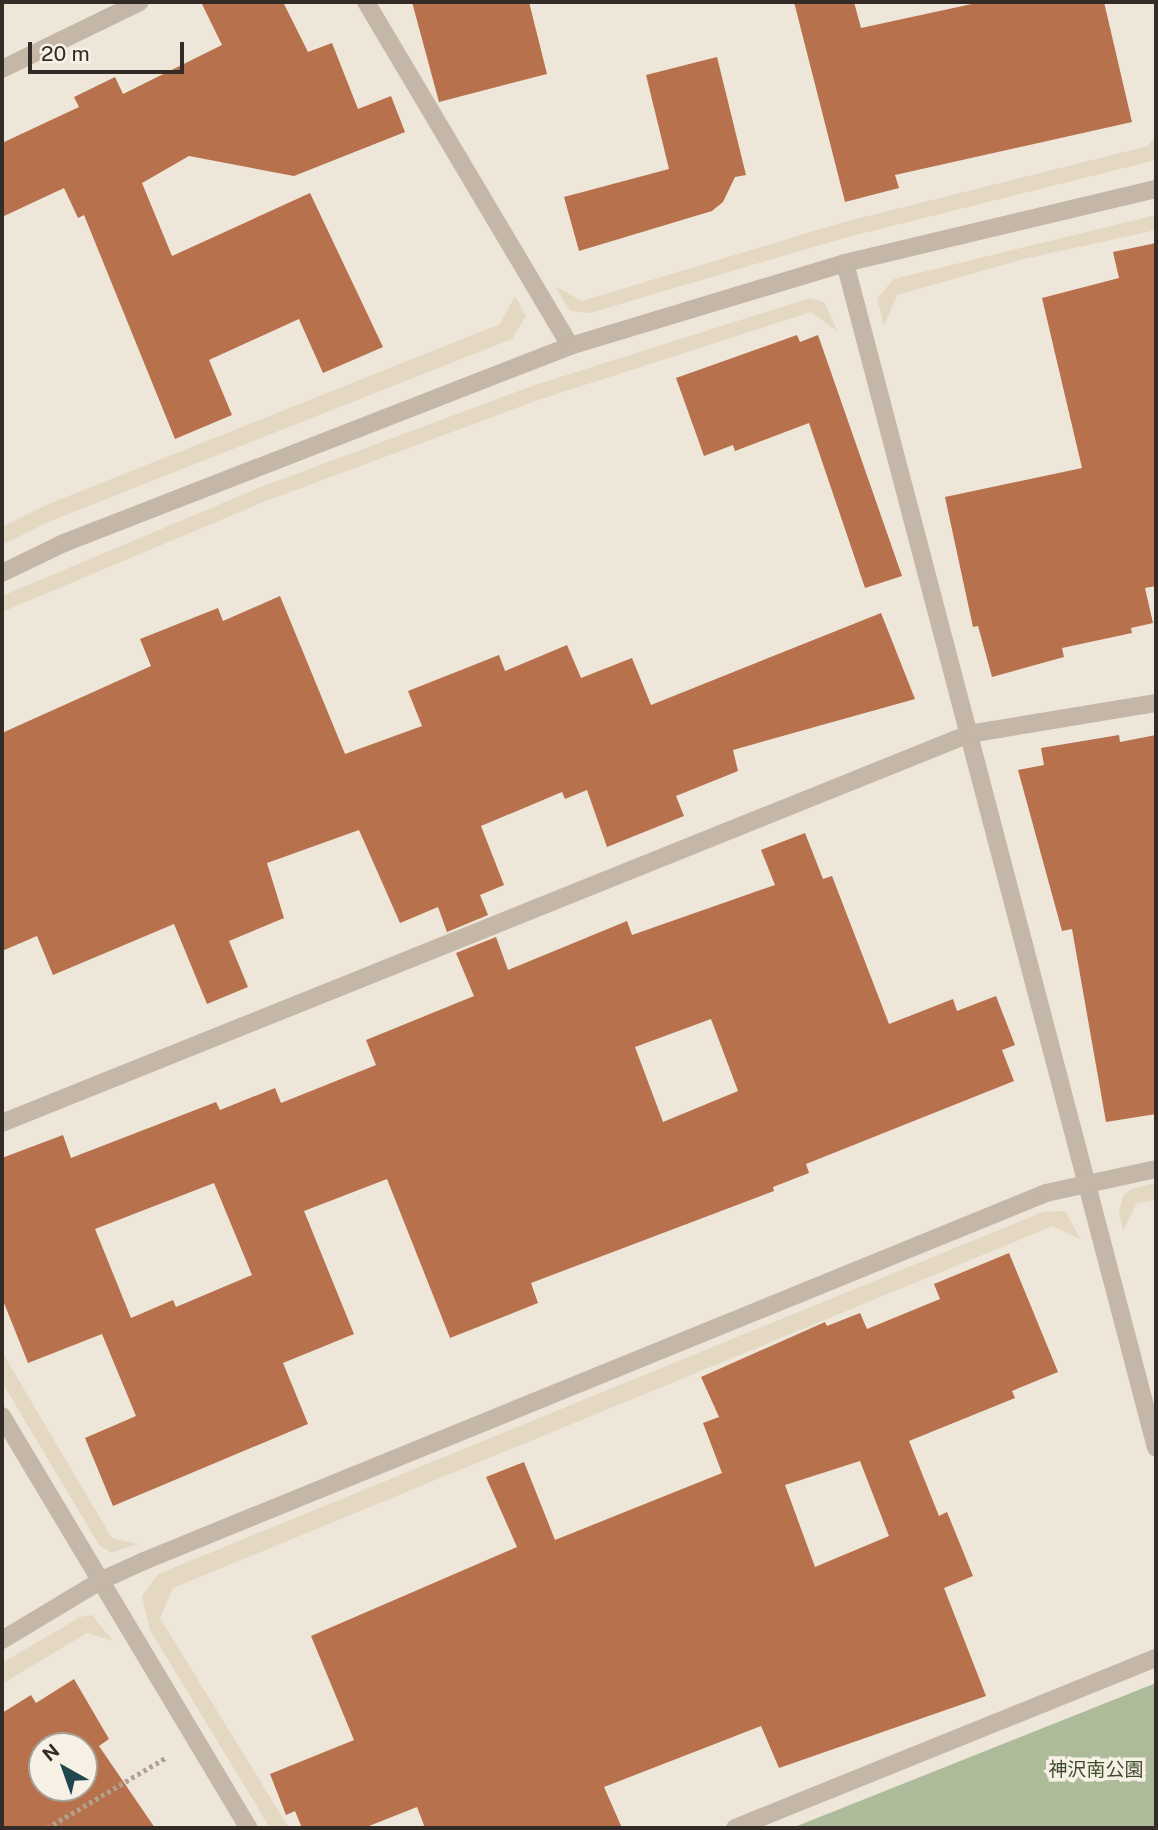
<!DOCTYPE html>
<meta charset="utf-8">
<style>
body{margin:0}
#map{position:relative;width:1158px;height:1830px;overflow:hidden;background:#eee6d9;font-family:"Public Sans","Noto Sans JP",sans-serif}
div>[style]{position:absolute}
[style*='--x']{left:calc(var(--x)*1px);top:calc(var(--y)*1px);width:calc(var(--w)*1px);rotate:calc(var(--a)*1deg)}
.green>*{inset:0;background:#adbb9b}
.plaza>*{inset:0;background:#e4d8c2}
.building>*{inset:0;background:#b8714d}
.path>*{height:4.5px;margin-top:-2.25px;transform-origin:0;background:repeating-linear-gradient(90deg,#b0a191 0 3.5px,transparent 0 7px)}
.minor>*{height:18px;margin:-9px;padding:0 9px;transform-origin:9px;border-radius:9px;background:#c4b7a7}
.tertiary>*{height:18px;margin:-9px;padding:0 9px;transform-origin:9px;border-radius:9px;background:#c4b7a7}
span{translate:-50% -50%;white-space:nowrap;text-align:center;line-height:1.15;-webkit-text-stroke:7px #f6f0e5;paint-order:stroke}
.park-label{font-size:19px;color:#3e4d2d}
.frame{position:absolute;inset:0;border:4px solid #322b26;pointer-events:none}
.north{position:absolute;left:28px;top:1732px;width:70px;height:70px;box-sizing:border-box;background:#f6f0e5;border:2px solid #a8a199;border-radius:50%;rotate:320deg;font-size:19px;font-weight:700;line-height:28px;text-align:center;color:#322b26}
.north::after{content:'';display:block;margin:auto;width:24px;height:32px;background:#21474e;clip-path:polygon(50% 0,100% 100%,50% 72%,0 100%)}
.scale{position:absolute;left:28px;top:42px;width:156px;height:32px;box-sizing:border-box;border:4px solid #322b26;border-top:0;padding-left:9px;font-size:21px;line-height:24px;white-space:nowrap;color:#322b26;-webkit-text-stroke:5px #f6f0e5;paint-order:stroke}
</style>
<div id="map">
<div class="green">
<i style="clip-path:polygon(1156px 1683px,1156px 1828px,792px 1828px)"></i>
</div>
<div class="plaza">
<i style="clip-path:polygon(1156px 135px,1156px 160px,844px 238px,590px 313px,570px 311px,555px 286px,582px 301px,844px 222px,1148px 146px)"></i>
<i style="clip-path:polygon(1156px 215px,1156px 230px,1024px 259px,897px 295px,884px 326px,877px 298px,894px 279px)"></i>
<i style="clip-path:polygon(515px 296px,526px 316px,512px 339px,53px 520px,2px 545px,2px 527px,46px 505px,500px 324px)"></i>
<i style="clip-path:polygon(810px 298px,824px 302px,838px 332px,811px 312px,538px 400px,266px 501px,2px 612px,2px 596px,261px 487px,532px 386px)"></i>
<i style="clip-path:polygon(1156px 1183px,1156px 1200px,1137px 1203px,1123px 1231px,1119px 1212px,1123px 1196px,1131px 1189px)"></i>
<i style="clip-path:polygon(1065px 1211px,1081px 1240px,1053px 1226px,173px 1588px,160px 1618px,289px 1828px,270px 1828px,150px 1630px,142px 1596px,158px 1574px,1043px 1212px)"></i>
<i style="clip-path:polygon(2px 1352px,112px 1538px,137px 1544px,111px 1553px,99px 1545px,2px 1382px)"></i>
<i style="clip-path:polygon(92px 1615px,113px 1641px,87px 1633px,2px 1684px,2px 1663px,80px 1617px)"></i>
</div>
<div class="building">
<i style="clip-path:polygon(201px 2px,283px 2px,308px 52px,332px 43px,358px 109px,391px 96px,405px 132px,294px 176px,189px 156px,142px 183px,172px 256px,310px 193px,383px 347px,323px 373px,299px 319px,209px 360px,232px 415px,175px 439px,84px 215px,78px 218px,64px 188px,2px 217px,2px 143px,79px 107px,74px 97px,115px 77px,123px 94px,222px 45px)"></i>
<i style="clip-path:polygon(412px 2px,529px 2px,547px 74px,439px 102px)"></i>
<i style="clip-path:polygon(794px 2px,854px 2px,861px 28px,981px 2px,1104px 2px,1132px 122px,895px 175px,899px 188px,845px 202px)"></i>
<i style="clip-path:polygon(717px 57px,746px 175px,735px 177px,723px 202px,712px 211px,579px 251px,564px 197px,669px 169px,646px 75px)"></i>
<i style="clip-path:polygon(1156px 243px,1156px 586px,1145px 588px,1153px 623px,1131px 628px,1132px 633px,1062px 648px,1064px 657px,992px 677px,978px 626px,973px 627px,945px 497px,1082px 468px,1042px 298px,1119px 278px,1113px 252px)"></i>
<i style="clip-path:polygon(797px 335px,800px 342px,818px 335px,902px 576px,865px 588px,809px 423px,735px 451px,733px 445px,704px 456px,676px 378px)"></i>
<i style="clip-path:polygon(280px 596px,345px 754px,422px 726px,408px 691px,499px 655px,505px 671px,567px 645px,581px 678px,632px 658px,651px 705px,881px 613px,915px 699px,733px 750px,738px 771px,676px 796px,684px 816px,607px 847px,587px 790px,565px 799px,562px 792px,481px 826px,504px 885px,480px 895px,488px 915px,447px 932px,438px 907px,400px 923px,359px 830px,267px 863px,284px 918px,229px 941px,248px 987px,207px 1004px,174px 924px,53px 975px,37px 936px,2px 951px,2px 733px,151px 666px,140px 639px,218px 608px,223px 621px)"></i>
<i style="clip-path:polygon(1119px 735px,1120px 742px,1156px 735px,1156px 1114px,1106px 1122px,1072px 929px,1062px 931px,1018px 770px,1044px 765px,1041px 748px)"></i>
<i style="clip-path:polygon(evenodd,805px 833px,823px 879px,832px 876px,889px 1024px,953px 999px,957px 1011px,996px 996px,1015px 1045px,1002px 1050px,1014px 1081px,806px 1164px,809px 1173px,773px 1187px,774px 1191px,531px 1283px,538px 1303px,450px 1338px,387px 1179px,304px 1211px,354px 1334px,283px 1363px,308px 1424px,113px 1506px,85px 1438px,136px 1416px,102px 1334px,28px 1363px,2px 1298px,2px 1158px,63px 1135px,71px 1158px,216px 1102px,220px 1110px,275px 1088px,281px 1103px,376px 1065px,366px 1040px,474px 996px,456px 953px,496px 937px,508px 970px,627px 921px,632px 935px,775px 885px,761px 850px,805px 833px,711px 1019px,738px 1091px,663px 1122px,635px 1047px,711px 1019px,805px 833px,214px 1183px,252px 1275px,176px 1307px,173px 1300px,131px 1318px,95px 1229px,214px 1183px)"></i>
<i style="clip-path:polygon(evenodd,1009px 1253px,1058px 1372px,1012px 1391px,1015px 1398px,909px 1441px,939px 1516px,947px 1512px,973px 1576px,944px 1588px,986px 1696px,779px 1768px,761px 1726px,604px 1787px,622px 1828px,425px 1828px,417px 1807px,364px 1828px,302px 1828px,295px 1811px,286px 1815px,270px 1774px,354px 1740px,311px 1636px,517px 1547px,486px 1477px,524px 1462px,555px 1540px,722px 1473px,703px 1423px,719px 1417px,701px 1377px,825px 1322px,827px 1326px,860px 1313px,867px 1329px,940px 1299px,934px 1284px,1009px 1253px,860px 1461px,889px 1536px,815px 1567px,785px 1485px,860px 1461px)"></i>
<i style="clip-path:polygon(evenodd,74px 1679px,109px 1739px,99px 1746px,155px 1828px,2px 1828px,2px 1713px,31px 1695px,36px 1703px,74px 1679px,42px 1746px,84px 1746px,84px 1788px,42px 1788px,42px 1746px)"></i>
</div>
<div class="path">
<i style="--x:47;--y:1828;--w:139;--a:-30.6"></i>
</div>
<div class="minor">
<i style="--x:366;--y:2;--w:400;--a:59.3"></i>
<i style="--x:2;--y:69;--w:153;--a:-25.9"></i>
<i style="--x:845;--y:263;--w:1225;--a:75.29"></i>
<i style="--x:2;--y:1123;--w:1042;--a:-21.91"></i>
<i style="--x:969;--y:734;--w:190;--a:-9.4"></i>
<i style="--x:2;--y:1416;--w:480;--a:59.1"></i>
<i style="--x:2;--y:1640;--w:114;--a:-31"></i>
<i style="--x:100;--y:1581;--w:48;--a:-24.4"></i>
<i style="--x:144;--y:1561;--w:974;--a:-22.19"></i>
<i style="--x:1046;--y:1193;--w:113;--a:-12.3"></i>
<i style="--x:735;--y:1828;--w:454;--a:-22"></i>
</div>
<div class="tertiary">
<i style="--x:2;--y:573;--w:69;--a:-25.8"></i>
<i style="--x:64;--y:543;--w:543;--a:-21.27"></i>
<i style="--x:570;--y:346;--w:287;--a:-16.8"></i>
<i style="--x:845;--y:263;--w:320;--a:-13.4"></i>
</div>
<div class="park-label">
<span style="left:1096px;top:1770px">神沢南公園</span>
</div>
<div class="frame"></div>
<div class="north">N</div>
<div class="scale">20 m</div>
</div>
